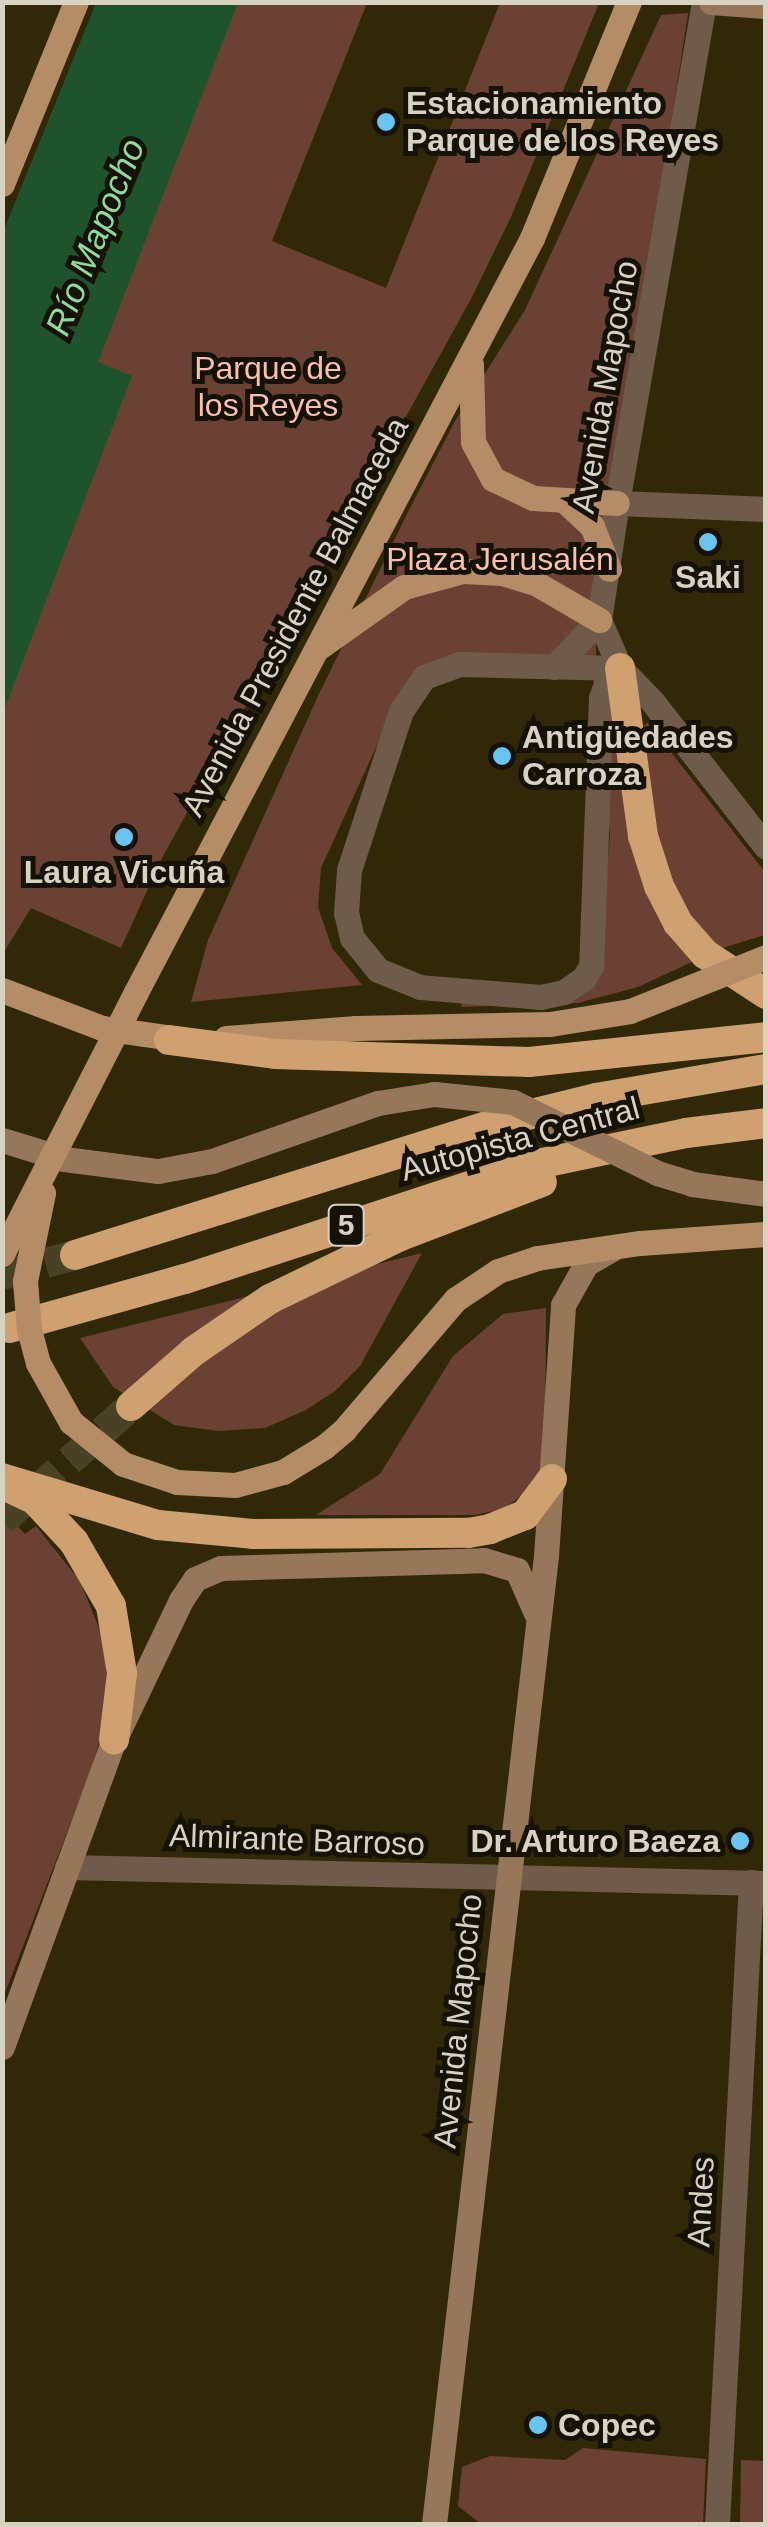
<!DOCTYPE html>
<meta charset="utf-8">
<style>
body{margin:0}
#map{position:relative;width:768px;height:2527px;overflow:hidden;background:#312808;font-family:Helvetica,sans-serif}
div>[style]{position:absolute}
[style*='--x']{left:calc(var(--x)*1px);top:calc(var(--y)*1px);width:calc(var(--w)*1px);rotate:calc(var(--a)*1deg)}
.green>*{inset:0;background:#6b4134}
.water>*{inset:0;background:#1f532d}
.motorway-tunnel>*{height:30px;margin-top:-15px;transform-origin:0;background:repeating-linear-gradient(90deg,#4a4224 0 30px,transparent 0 45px)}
.minor>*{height:25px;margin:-12.5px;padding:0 12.5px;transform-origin:12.5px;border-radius:12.5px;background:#6e5b49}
.tertiary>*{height:25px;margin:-12.5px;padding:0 12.5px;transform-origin:12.5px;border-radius:12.5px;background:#6e5b49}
.secondary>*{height:25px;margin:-12.5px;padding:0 12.5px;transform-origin:12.5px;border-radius:12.5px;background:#967759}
.primary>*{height:25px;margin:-12.5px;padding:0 12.5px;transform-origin:12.5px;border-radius:12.5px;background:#b48c65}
.motorway>*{height:30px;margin:-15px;padding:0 15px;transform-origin:15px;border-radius:15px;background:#cfa070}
.secondary-bridge>*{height:25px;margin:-12.5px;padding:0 12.5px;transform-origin:12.5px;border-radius:12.5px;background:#967759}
.primary-bridge>*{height:25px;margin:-12.5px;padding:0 12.5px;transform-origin:12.5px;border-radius:12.5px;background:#b48c65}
.dots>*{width:28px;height:28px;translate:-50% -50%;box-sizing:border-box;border:5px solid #151105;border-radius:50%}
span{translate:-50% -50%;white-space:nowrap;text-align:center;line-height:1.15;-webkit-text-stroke:10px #151105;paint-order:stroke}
.shield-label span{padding:2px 8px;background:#151105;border:2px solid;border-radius:8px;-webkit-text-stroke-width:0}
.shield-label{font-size:30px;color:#d7d2c1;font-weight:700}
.poi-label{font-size:32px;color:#d7d2c1;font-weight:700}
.left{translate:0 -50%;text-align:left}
.right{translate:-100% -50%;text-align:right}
.park-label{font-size:32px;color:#f8c0af}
.street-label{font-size:32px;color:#d7d2c1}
.water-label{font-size:35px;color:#8eda9c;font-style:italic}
.frame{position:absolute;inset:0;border:5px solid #d7d2c1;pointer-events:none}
</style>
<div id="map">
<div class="green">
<i style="clip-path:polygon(100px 3px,367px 3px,272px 241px,386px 288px,500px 3px,599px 3px,511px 217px,471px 299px,162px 858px,121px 948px,31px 908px,4px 952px,3px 240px)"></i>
<i style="clip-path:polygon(688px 13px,596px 617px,596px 669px,471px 660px,398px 699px,321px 868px,318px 907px,332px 948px,362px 985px,191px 1002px,208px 940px,318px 696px,409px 510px,455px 421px,525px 310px,661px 15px)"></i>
<i style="clip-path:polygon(609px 692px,696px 960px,638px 987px,578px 1003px,461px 1007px,462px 1002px,564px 1003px,576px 1000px,599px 977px,610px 835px,605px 778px)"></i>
<i style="clip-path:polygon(648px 723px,765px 872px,765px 935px,719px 949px,682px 904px,668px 875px,653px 817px,644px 725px)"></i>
<i style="clip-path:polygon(422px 1253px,360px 1366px,335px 1391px,306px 1410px,265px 1428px,218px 1431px,174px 1425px,113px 1387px,80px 1338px)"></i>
<i style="clip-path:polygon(546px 1308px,545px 1448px,540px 1472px,522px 1495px,504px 1509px,474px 1515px,316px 1515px,380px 1474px,453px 1356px,503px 1314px)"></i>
<i style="clip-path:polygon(3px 1510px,25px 1534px,36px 1526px,80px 1581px,105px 1643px,107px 1691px,103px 1730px,90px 1773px,3px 1998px)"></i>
<i style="clip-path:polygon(583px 2448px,706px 2459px,703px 2524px,481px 2524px,458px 2506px,462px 2467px,490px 2456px,565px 2460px)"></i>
<i style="clip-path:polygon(741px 2460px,765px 2461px,765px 2524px,740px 2524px)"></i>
</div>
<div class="water">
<i style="clip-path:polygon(96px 3px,238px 3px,98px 362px,132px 376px,3px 713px,3px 232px)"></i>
</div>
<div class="motorway-tunnel">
<i style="--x:2;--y:1275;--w:76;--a:-15.3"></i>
<i style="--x:2;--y:1521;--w:173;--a:-41.7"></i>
</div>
<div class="minor">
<i style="--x:617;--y:503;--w:508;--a:-80.15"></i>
<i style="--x:460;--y:664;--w:160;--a:1.4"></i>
<i style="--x:620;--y:668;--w:21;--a:133"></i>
<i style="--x:606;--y:683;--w:16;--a:108"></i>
<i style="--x:601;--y:698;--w:268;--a:92.1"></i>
<i style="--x:591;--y:966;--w:14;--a:120"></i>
<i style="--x:584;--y:978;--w:24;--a:145"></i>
<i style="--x:564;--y:992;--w:24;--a:168"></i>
<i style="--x:541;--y:997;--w:121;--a:-175.3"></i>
<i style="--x:420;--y:987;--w:45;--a:-158"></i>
<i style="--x:378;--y:970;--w:41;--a:-129.1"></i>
<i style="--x:352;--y:938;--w:26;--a:-103"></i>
<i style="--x:346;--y:913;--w:43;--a:-86"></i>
<i style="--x:349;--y:870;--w:167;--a:-71.9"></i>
<i style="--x:401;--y:711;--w:41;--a:-55.9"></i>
<i style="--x:424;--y:677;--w:38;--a:-20"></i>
<i style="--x:554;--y:667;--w:65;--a:-46.2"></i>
<i style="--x:620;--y:668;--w:46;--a:45.9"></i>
<i style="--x:652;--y:701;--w:185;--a:52"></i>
<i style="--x:717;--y:2524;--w:643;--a:-86.97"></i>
</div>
<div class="tertiary">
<i style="--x:620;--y:668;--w:52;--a:-113.6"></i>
<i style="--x:599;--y:620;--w:118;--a:-81.3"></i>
<i style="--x:617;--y:503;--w:149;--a:2.3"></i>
<i style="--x:67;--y:1867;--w:699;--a:1.31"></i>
</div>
<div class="secondary">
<i style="--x:711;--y:2;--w:55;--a:4.2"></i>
<i style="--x:2;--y:1140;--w:65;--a:17"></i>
<i style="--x:64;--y:1159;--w:95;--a:7.3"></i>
<i style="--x:158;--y:1171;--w:55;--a:-10.5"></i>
<i style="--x:212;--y:1161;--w:176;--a:-19.3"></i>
<i style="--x:692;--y:1184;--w:75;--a:7.7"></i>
<i style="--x:2;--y:2047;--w:327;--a:-70"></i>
<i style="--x:114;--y:1740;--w:155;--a:-64.4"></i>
<i style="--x:181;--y:1600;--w:25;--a:-56"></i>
<i style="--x:195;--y:1579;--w:28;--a:-23"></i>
<i style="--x:221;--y:1568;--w:263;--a:-1.7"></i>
<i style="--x:484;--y:1560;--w:34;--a:17"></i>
<i style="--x:517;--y:1570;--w:47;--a:66.2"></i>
<i style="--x:434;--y:2524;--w:974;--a:-83.4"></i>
<i style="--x:546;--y:1556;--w:252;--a:-86.1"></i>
<i style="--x:563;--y:1305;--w:47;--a:-60.7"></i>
<i style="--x:586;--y:1264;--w:32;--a:-30"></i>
</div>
<div class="primary">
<i style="--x:2;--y:184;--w:196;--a:-67.9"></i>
<i style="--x:471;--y:364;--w:78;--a:88.5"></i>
<i style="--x:473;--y:442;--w:42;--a:61.6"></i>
<i style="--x:493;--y:479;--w:44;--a:25.4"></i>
<i style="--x:533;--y:498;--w:84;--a:3.4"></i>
<i style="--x:565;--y:501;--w:37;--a:43"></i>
<i style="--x:592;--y:526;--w:46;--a:68.4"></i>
<i style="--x:318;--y:648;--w:105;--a:-35.3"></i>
<i style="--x:404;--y:587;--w:61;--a:-15.2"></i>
<i style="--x:463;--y:571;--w:39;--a:3"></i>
<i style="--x:502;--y:573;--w:37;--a:17"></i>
<i style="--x:537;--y:584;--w:72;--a:30.1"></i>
<i style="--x:2;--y:990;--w:107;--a:20.8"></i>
<i style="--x:102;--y:1028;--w:85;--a:8.1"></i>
<i style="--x:136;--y:992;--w:852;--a:-62.29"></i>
<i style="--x:532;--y:238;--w:255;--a:-67.7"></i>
<i style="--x:226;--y:1038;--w:130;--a:-4.4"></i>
<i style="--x:356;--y:1028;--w:194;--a:-1.2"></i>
<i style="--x:550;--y:1024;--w:81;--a:-9.2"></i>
<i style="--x:38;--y:1363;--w:68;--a:60.8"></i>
<i style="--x:71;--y:1422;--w:67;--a:38.9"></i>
<i style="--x:123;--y:1464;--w:57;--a:18.4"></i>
<i style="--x:177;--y:1482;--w:58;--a:3"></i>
<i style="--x:235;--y:1485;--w:50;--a:-15.2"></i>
<i style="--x:283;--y:1472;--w:48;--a:-31.4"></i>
<i style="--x:324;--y:1447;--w:26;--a:-40"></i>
<i style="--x:344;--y:1430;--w:172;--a:-49.5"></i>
<i style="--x:456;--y:1299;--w:50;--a:-33.7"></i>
<i style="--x:498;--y:1271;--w:41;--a:-18.4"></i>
<i style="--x:537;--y:1258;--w:104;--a:-8.3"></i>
<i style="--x:640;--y:1243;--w:126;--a:-4.1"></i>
</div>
<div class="motorway">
<i style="--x:620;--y:668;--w:170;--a:82.2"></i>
<i style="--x:643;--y:836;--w:52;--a:72.3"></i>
<i style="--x:659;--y:886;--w:42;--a:62.8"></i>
<i style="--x:678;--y:923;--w:41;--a:48.9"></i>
<i style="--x:705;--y:954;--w:73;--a:33.3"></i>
<i style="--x:169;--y:1040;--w:107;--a:7.5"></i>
<i style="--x:275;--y:1054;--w:254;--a:1.8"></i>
<i style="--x:529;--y:1062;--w:238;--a:-6"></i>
<i style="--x:75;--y:1255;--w:444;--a:-17.4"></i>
<i style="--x:499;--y:1122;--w:100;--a:-13.9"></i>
<i style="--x:596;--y:1098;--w:172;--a:-9.7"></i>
<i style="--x:9;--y:1328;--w:183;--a:-15.6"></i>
<i style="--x:185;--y:1279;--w:366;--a:-18.1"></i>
<i style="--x:533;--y:1165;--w:156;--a:-11.8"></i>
<i style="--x:686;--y:1133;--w:81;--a:-7.1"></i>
<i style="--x:131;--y:1406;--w:84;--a:-41.1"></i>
<i style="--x:194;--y:1351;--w:92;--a:-34.4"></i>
<i style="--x:270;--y:1299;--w:142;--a:-25.8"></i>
<i style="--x:398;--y:1237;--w:154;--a:-20.9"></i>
<i style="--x:2;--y:1478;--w:163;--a:16.8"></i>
<i style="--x:158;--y:1525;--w:95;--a:5.4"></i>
<i style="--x:253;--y:1534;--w:215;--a:-0.3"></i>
<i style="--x:468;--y:1533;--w:22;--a:-10"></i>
<i style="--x:490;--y:1529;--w:38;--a:-22"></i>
<i style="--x:525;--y:1515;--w:45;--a:-53.1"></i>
<i style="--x:14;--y:1490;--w:23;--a:25"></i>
<i style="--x:35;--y:1500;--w:57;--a:47.1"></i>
<i style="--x:74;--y:1542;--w:74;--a:60"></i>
<i style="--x:111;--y:1606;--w:68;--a:80.7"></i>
<i style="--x:122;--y:1673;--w:67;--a:96.8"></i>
</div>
<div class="secondary-bridge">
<i style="--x:378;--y:1103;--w:57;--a:-9.1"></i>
<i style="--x:434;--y:1094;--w:79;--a:5.8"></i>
<i style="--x:513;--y:1102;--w:161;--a:26.2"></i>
<i style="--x:657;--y:1173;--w:37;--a:17"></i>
</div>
<div class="primary-bridge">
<i style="--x:630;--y:1011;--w:146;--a:-21.7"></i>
<i style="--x:2;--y:1254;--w:294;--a:-62.9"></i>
<i style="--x:38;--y:1363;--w:35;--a:-105"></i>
<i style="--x:29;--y:1329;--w:48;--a:-94.8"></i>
<i style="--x:25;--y:1281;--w:90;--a:-78.4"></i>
</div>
<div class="dots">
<i style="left:386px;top:122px;background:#6ac3f1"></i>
<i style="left:708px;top:542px;background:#6ac3f1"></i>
<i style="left:502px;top:756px;background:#6ac3f1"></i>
<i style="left:124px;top:837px;background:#6ac3f1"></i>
<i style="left:740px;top:1841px;background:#6ac3f1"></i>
<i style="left:538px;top:2425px;background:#6ac3f1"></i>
</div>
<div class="shield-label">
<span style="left:346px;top:1225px">5</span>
</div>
<div class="poi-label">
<span class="left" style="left:406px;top:122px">Estacionamiento<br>Parque de los Reyes</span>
<span style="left:708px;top:577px">Saki</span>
<span class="left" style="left:522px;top:756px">Antigüedades<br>Carroza</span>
<span style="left:124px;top:872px">Laura Vicuña</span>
<span class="right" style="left:720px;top:1841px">Dr. Arturo Baeza</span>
<span class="left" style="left:558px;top:2425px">Copec</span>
</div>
<div class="park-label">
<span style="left:268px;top:387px">Parque de<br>los Reyes</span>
<span style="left:500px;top:559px">Plaza Jerusalén</span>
</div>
<div class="street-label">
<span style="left:605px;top:387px;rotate:-80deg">Avenida Mapocho</span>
<span style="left:295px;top:617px;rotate:-62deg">Avenida Presidente Balmaceda</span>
<span style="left:520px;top:1139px;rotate:-15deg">Autopista Central</span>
<span style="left:297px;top:1840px;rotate:2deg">Almirante Barroso</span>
<span style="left:458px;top:2021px;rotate:-84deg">Avenida Mapocho</span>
<span style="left:701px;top:2202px;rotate:-87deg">Andes</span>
</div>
<div class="water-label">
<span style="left:95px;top:237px;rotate:-68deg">Río Mapocho</span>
</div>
<div class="frame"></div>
</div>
